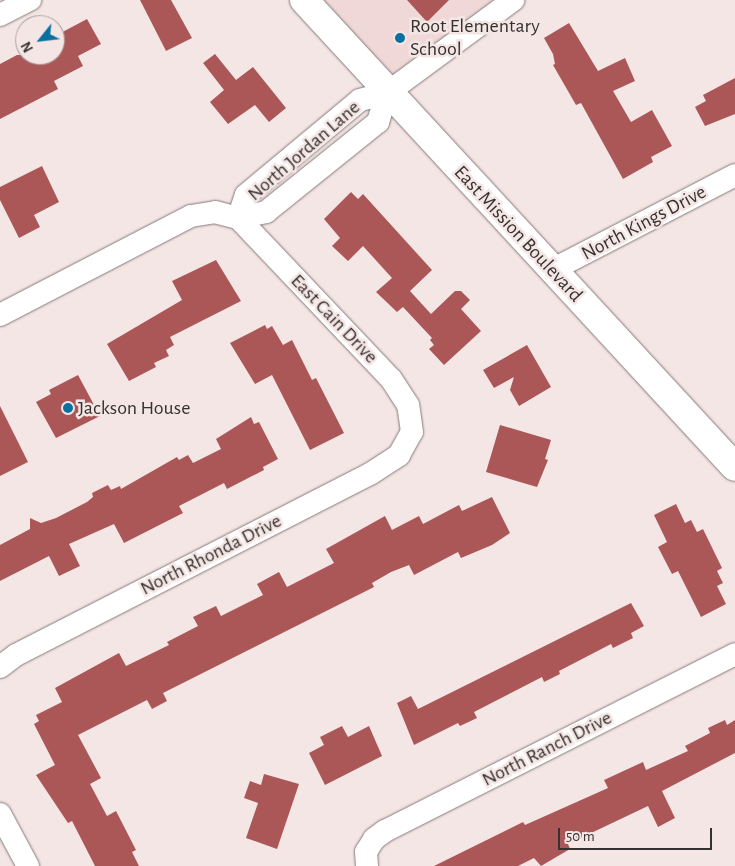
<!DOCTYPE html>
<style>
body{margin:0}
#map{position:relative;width:735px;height:866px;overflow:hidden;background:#f4e6e5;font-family:"Alegreya Sans",sans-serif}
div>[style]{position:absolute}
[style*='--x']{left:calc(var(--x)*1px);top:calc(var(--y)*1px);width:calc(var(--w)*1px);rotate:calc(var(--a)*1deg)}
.built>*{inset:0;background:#efd8d7}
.building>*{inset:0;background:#ab5758}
.roads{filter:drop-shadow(0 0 1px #867a7a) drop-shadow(0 0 1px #867a7a)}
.minor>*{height:22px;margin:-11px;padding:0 11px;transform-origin:11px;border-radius:11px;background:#fff}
.secondary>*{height:28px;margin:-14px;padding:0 14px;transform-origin:14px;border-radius:14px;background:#fff}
.dots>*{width:14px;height:14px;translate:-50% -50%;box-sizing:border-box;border:2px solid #f4e6e5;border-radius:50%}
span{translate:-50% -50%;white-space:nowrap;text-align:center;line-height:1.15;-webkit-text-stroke:5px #f4e6e5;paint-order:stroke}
.poi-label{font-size:20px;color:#363131}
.left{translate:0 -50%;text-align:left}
.street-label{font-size:20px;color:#363131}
.north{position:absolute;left:15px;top:15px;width:50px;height:50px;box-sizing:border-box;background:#f4e6e5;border:1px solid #a89e9d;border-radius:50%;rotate:241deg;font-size:14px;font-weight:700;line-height:20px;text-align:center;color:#363131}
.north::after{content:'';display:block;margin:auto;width:18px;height:22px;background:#0a719e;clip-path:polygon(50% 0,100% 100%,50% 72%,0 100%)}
.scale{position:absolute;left:558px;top:828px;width:154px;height:22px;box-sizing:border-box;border:2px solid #363131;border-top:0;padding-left:6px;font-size:15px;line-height:18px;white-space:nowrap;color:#363131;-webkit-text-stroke:4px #f4e6e5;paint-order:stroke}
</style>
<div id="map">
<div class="built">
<i style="clip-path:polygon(304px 0,507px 0,387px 93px)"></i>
</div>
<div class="building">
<i style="clip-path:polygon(140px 0,171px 0,192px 38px,166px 51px)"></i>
<i style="clip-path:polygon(407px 0,449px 0,427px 22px)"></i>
<i style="clip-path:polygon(87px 19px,101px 44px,78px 56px,83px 66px,54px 81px,58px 89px,0 119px,0 64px,17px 55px,55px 55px,55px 36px)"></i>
<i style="clip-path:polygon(569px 23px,598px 71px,625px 58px,635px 81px,613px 91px,631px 122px,652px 110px,672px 146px,651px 157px,653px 162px,623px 179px,581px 103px,576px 105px,553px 65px,555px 64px,553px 54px,544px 38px)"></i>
<i style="clip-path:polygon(215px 54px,236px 80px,253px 67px,286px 108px,269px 122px,255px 105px,228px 124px,210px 102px,224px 90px,203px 63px)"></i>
<i style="clip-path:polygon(735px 78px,735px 114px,705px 126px,695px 107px,706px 101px,703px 95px)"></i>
<i style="clip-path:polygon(42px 166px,59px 202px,34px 215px,40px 227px,19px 238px,0 200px,0 187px)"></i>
<i style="clip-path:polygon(351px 192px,358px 199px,363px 194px,432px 270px,410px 291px,431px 314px,455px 291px,461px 291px,470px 300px,461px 309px,481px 331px,444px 365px,429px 349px,434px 345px,430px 340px,432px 338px,403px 307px,397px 312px,376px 292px,392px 278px,363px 246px,348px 261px,332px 246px,340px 238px,324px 219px)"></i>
<i style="clip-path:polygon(216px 260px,241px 301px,170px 337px,174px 345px,166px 350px,169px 356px,154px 363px,156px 367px,129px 381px,107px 344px,182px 300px,172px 281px)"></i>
<i style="clip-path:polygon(265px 325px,267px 329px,272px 326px,283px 345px,292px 340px,312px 380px,316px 378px,344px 433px,310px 450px,272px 375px,255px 384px,230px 343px)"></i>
<i style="clip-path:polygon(527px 345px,551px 387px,519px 406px,510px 390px,514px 377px,494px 388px,483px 370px)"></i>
<i style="clip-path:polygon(78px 375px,100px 416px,56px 438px,36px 402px,51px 394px,49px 390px)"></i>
<i style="clip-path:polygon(0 406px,28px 462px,0 476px)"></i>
<i style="clip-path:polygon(251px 417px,254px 424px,259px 422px,278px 459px,263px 467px,264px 470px,227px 489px,224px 483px,179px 506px,183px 513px,124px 543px,114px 524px,69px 544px,80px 566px,59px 576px,49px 556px,0 581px,0 545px,30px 529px,30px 518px,41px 523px,56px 518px,87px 502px,93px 497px,92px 493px,108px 485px,111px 490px,120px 486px,121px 489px,177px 457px,179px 460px,188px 455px,193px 463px,221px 449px,216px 439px)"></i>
<i style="clip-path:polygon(500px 425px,551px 440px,545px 459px,548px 460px,537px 487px,486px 472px)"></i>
<i style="clip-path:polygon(492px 497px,510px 533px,492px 545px,461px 558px,458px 552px,414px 575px,409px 565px,391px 572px,372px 583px,374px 587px,163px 693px,167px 701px,152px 709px,147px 700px,78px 735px,101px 778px,90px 784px,107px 816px,116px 811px,136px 850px,132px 852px,139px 866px,95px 866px,72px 821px,68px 823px,36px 775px,55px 765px,34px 724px,39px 721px,36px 715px,62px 702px,55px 688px,119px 653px,126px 666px,169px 645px,167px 642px,198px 626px,193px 617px,216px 606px,221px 616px,263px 595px,257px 584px,279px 572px,287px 587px,334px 563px,326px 549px,385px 516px,392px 530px,419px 516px,423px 524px,459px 505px,462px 511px)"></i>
<i style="clip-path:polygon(676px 504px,685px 523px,691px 520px,697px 532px,703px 529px,722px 568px,717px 571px,723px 583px,717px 586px,726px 604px,701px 617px,678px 571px,672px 574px,658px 547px,667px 542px,654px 515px)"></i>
<i style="clip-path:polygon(631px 603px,644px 626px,631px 633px,633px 638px,613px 648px,611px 644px,559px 671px,560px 674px,544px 682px,542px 677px,474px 712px,477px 718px,460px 726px,458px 723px,414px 745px,397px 703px,411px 696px,418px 709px)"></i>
<i style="clip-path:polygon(725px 720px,727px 725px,735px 720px,735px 753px,662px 791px,675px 818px,658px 827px,648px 806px,568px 844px,570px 849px,541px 866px,534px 858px,518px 866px,434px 866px,523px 822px,525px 825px,608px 788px,604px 780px,643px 762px,646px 770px,688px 751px,685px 746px,710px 733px,708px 728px)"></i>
<i style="clip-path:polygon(342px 726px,348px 737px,369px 726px,382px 756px,325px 785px,309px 753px,324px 745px,320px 737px)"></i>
<i style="clip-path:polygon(264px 774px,299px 784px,277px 849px,246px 838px,258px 803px,244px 798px,250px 781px,261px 785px)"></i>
</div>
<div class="roads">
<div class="minor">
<i style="--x:0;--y:15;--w:34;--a:-27"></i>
<i style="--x:238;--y:218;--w:24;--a:-71"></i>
<i style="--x:246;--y:195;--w:148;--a:-39.8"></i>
<i style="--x:360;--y:100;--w:28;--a:-15"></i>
<i style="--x:387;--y:93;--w:157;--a:-36.4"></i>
<i style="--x:552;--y:270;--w:206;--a:-27.4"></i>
<i style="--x:0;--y:315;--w:215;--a:-27.4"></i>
<i style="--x:191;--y:216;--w:24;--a:-9"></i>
<i style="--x:215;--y:212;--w:24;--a:15"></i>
<i style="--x:238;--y:218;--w:29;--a:-12"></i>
<i style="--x:266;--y:212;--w:144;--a:-38.8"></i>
<i style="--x:378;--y:122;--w:30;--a:-73"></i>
<i style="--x:0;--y:667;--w:20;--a:-37"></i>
<i style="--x:16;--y:655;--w:398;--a:-27.1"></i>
<i style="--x:370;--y:474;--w:35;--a:-33"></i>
<i style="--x:399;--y:455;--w:26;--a:-61"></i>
<i style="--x:412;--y:432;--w:27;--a:-98"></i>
<i style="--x:408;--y:405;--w:31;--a:-123"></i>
<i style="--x:391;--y:379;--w:222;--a:-133.5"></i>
<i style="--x:0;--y:814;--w:59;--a:61.7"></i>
<i style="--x:367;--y:866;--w:14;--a:-94"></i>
<i style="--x:366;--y:852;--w:15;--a:-58"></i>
<i style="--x:374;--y:839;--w:14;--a:-36"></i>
<i style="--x:385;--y:831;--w:392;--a:-26.8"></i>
</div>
<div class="secondary">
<i style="--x:304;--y:0;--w:635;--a:47.3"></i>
</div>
</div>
<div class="dots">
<i style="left:400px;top:38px;background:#0a719e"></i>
<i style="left:68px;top:408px;background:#0a719e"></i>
</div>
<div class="poi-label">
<span class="left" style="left:410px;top:38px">Root Elementary<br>School</span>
<span class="left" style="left:78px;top:408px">Jackson House</span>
</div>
<div class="street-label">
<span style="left:304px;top:151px;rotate:-41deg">North Jordan Lane</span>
<span style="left:644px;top:223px;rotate:-28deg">North Kings Drive</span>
<span style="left:518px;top:234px;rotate:47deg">East Mission Boulevard</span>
<span style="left:334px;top:319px;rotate:46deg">East Cain Drive</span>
<span style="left:211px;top:555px;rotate:-27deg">North Rhonda Drive</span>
<span style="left:547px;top:749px;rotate:-27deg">North Ranch Drive</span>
</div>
<div class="north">N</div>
<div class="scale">50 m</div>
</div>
